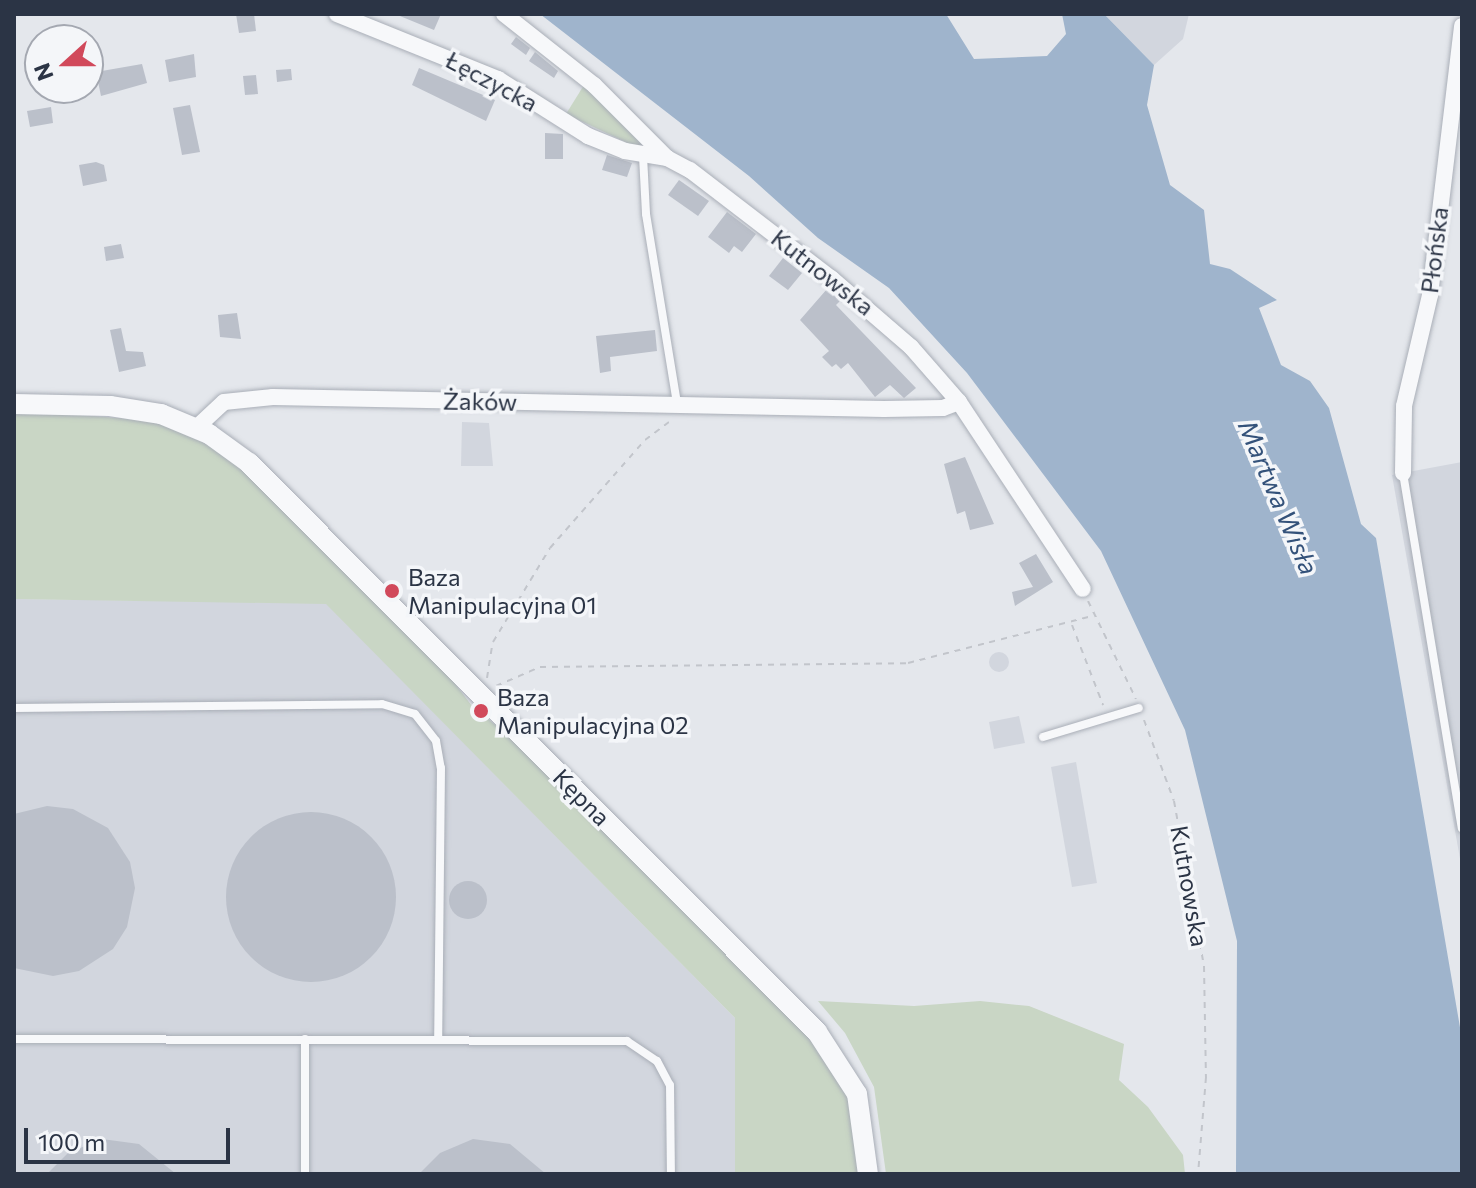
<!DOCTYPE html>
<meta charset="utf-8">
<style>
body{margin:0}
#map{position:relative;width:1476px;height:1188px;overflow:hidden;background:#e4e7ec;font-family:Commissioner,sans-serif}
div>[style]{position:absolute}
[style*='--x']{left:calc(var(--x)*1px);top:calc(var(--y)*1px);width:calc(var(--w)*1px);rotate:calc(var(--a)*1deg)}
.built>*{inset:0;background:#d2d6de}
.round{border-radius:50%}
.green>*{inset:0;background:#c9d6c5}
.water>*{inset:0;background:#9fb4cc}
.building>*{inset:0;background:#bbc0ca}
.path>*{height:2px;margin-top:-1px;transform-origin:0;background:repeating-linear-gradient(90deg,#c2c5cb 0 6px,transparent 0 12px)}
.roads{filter:drop-shadow(0 0 2px #a9aeb7) drop-shadow(0 0 2px #a9aeb7)}
.service>*{height:8px;margin:-4px;padding:0 4px;transform-origin:4px;border-radius:4px;background:#f7f8fa}
.minor>*{height:16px;margin:-8px;padding:0 8px;transform-origin:8px;border-radius:8px;background:#f7f8fa}
.tertiary>*{height:20px;margin:-10px;padding:0 10px;transform-origin:10px;border-radius:10px;background:#f7f8fa}
.dots>*{width:22px;height:22px;translate:-50% -50%;box-sizing:border-box;border:4px solid #f4f6f9;border-radius:50%}
span{translate:-50% -50%;white-space:nowrap;text-align:center;line-height:1.15;-webkit-text-stroke:7px #f4f6f9;paint-order:stroke}
.street-label{font-size:24px;color:#2b3445}
.poi-label{font-size:24px;color:#2b3445}
.left{translate:0 -50%;text-align:left}
.water-label{font-size:26px;color:#34527a;font-style:italic}
.frame{position:absolute;inset:0;border:16px solid #2b3445;pointer-events:none}
.north{position:absolute;left:24px;top:24px;width:80px;height:80px;box-sizing:border-box;background:#f4f6f9;border:2px solid #a4a8b1;border-radius:50%;rotate:249deg;font-size:22px;font-weight:700;line-height:32px;text-align:center;color:#2b3445}
.north::after{content:'';display:block;margin:auto;width:28px;height:36px;background:#d1495b;clip-path:polygon(50% 0,100% 100%,50% 72%,0 100%)}
.scale{position:absolute;left:24px;top:1128px;width:206px;height:36px;box-sizing:border-box;border:4px solid #2b3445;border-top:0;padding-left:10px;font-size:24px;line-height:28px;white-space:nowrap;color:#2b3445;-webkit-text-stroke:6px #f4f6f9;paint-order:stroke}
</style>
<div id="map">
<div class="built">
<i style="clip-path:polygon(1104px 14px,1189px 14px,1183px 39px,1154px 65px)"></i>
<i style="clip-path:polygon(462px 422px,489px 423px,493px 466px,461px 466px)"></i>
<i style="clip-path:polygon(1462px 462px,1462px 870px,1392px 475px)"></i>
<i style="clip-path:polygon(14px 599px,326px 603px,735px 1018px,735px 1174px,14px 1174px)"></i>
<i class="round" style="left:989px;top:652px;width:20px;height:20px"></i>
<i style="clip-path:polygon(1019px 716px,1025px 743px,994px 749px,989px 722px)"></i>
<i style="clip-path:polygon(1076px 762px,1097px 883px,1072px 887px,1051px 767px)"></i>
</div>
<div class="green">
<i style="clip-path:polygon(584px 85px,630px 123px,649px 153px,566px 114px)"></i>
<i style="clip-path:polygon(14px 410px,157px 421px,197px 436px,231px 458px,446px 672px,472px 706px,509px 736px,799px 1024px,848px 1093px,860px 1174px,735px 1174px,735px 1018px,326px 604px,14px 599px)"></i>
<i style="clip-path:polygon(818px 1001px,914px 1006px,980px 1001px,1029px 1006px,1124px 1044px,1119px 1080px,1148px 1107px,1183px 1155px,1185px 1174px,886px 1174px,874px 1087px,845px 1033px)"></i>
</div>
<div class="water">
<i style="clip-path:polygon(540px 14px,946px 14px,974px 59px,1047px 56px,1066px 34px,1062px 14px,1104px 14px,1154px 65px,1147px 105px,1170px 185px,1204px 210px,1210px 264px,1230px 269px,1277px 300px,1259px 308px,1281px 365px,1310px 381px,1329px 408px,1361px 524px,1376px 538px,1462px 1039px,1462px 1174px,1236px 1174px,1237px 941px,1185px 730px,1101px 551px,967px 373px,889px 288px,818px 238px,749px 176px)"></i>
</div>
<div class="building">
<i style="clip-path:polygon(236px 14px,254px 14px,256px 31px,239px 33px)"></i>
<i style="clip-path:polygon(395px 14px,441px 14px,434px 30px)"></i>
<i style="clip-path:polygon(516px 37px,530px 48px,526px 55px,511px 44px)"></i>
<i style="clip-path:polygon(535px 52px,558px 71px,554px 78px,529px 61px)"></i>
<i style="clip-path:polygon(194px 54px,196px 77px,169px 82px,165px 60px)"></i>
<i style="clip-path:polygon(142px 64px,147px 83px,101px 96px,96px 72px)"></i>
<i style="clip-path:polygon(419px 68px,495px 100px,486px 121px,412px 85px)"></i>
<i style="clip-path:polygon(291px 69px,292px 80px,277px 82px,276px 70px)"></i>
<i style="clip-path:polygon(256px 75px,258px 94px,245px 95px,243px 76px)"></i>
<i style="clip-path:polygon(190px 105px,200px 152px,182px 155px,173px 108px)"></i>
<i style="clip-path:polygon(51px 107px,53px 123px,30px 127px,27px 111px)"></i>
<i style="clip-path:polygon(545px 133px,563px 134px,563px 159px,545px 159px)"></i>
<i style="clip-path:polygon(607px 155px,632px 163px,627px 177px,602px 170px)"></i>
<i style="clip-path:polygon(96px 162px,104px 165px,107px 181px,83px 186px,79px 165px)"></i>
<i style="clip-path:polygon(679px 180px,709px 201px,698px 216px,668px 195px)"></i>
<i style="clip-path:polygon(727px 212px,756px 234px,742px 252px,734px 246px,729px 253px,708px 237px)"></i>
<i style="clip-path:polygon(121px 244px,124px 258px,106px 261px,104px 247px)"></i>
<i style="clip-path:polygon(783px 258px,802px 273px,788px 290px,769px 276px)"></i>
<i style="clip-path:polygon(827px 289px,840px 301px,836px 305px,916px 388px,904px 398px,890px 385px,875px 397px,848px 363px,841px 369px,836px 364px,832px 367px,822px 357px,829px 351px,800px 320px)"></i>
<i style="clip-path:polygon(237px 313px,241px 339px,220px 337px,218px 315px)"></i>
<i style="clip-path:polygon(121px 328px,126px 351px,143px 352px,146px 366px,119px 372px,110px 330px)"></i>
<i style="clip-path:polygon(655px 330px,657px 351px,610px 357px,611px 371px,600px 373px,596px 336px)"></i>
<i style="clip-path:polygon(965px 457px,994px 524px,970px 530px,965px 511px,957px 514px,944px 464px)"></i>
<i style="clip-path:polygon(1036px 554px,1053px 582px,1015px 606px,1012px 592px,1033px 587px,1019px 563px)"></i>
<i style="clip-path:polygon(47px 806px,73px 809px,108px 828px,130px 862px,135px 888px,127px 927px,113px 949px,79px 971px,53px 976px,14px 968px,14px 814px)"></i>
<i class="round" style="left:226px;top:812px;width:170px;height:170px"></i>
<i class="round" style="left:449px;top:881px;width:38px;height:38px"></i>
<i style="clip-path:polygon(102px 1139px,139px 1144px,176px 1174px,47px 1174px,68px 1153px)"></i>
<i style="clip-path:polygon(473px 1139px,510px 1144px,546px 1174px,419px 1174px,440px 1153px)"></i>
</div>
<div class="path">
<i style="--x:1088;--y:601;--w:109;--a:63.9"></i>
<i style="--x:1072;--y:625;--w:86;--a:68.8"></i>
<i style="--x:487;--y:678;--w:36;--a:-81"></i>
<i style="--x:493;--y:642;--w:110;--a:-58.8"></i>
<i style="--x:550;--y:548;--w:144;--a:-48.7"></i>
<i style="--x:645;--y:440;--w:30;--a:-37"></i>
<i style="--x:496;--y:686;--w:48;--a:-23.4"></i>
<i style="--x:540;--y:667;--w:368;--a:-0.6"></i>
<i style="--x:908;--y:663;--w:190;--a:-14.3"></i>
<i style="--x:1144;--y:720;--w:86;--a:69.7"></i>
<i style="--x:1174;--y:801;--w:168;--a:79.7"></i>
<i style="--x:1204;--y:966;--w:111;--a:89"></i>
<i style="--x:1206;--y:1077;--w:97;--a:94.7"></i>
</div>
<div class="roads">
<div class="service">
<i style="--x:643;--y:156;--w:58;--a:87"></i>
<i style="--x:646;--y:214;--w:193;--a:80.7"></i>
<i style="--x:1403;--y:473;--w:360;--a:80.6"></i>
<i style="--x:14;--y:708;--w:368;--a:-0.6"></i>
<i style="--x:382;--y:704;--w:34;--a:17"></i>
<i style="--x:415;--y:714;--w:34;--a:52"></i>
<i style="--x:436;--y:741;--w:27;--a:80"></i>
<i style="--x:441;--y:768;--w:270;--a:90.6"></i>
<i style="--x:1043;--y:737;--w:100;--a:-16.8"></i>
<i style="--x:14;--y:1039;--w:613;--a:0.19"></i>
<i style="--x:627;--y:1041;--w:36;--a:34"></i>
<i style="--x:657;--y:1061;--w:27;--a:62"></i>
<i style="--x:670;--y:1085;--w:89;--a:89.4"></i>
<i style="--x:305;--y:1174;--w:135;--a:-90"></i>
</div>
<div class="minor">
<i style="--x:337;--y:14;--w:174;--a:22"></i>
<i style="--x:498;--y:79;--w:107;--a:32.3"></i>
<i style="--x:588;--y:136;--w:40;--a:22"></i>
<i style="--x:625;--y:151;--w:43;--a:9.5"></i>
<i style="--x:504;--y:14;--w:115;--a:38.3"></i>
<i style="--x:594;--y:85;--w:103;--a:45"></i>
<i style="--x:667;--y:158;--w:26;--a:28"></i>
<i style="--x:690;--y:170;--w:178;--a:37.5"></i>
<i style="--x:831;--y:278;--w:106;--a:40.8"></i>
<i style="--x:911;--y:347;--w:73;--a:48.9"></i>
<i style="--x:959;--y:402;--w:224;--a:56.5"></i>
<i style="--x:196;--y:428;--w:38;--a:-43"></i>
<i style="--x:224;--y:402;--w:49;--a:-5.8"></i>
<i style="--x:273;--y:397;--w:611;--a:1.13"></i>
<i style="--x:884;--y:409;--w:59;--a:-1"></i>
<i style="--x:943;--y:408;--w:17;--a:-21"></i>
<i style="--x:1403;--y:473;--w:67;--a:-89.1"></i>
<i style="--x:1404;--y:406;--w:114;--a:-76.8"></i>
<i style="--x:1430;--y:295;--w:271;--a:-83.2"></i>
</div>
<div class="tertiary">
<i style="--x:14;--y:404;--w:96;--a:1.2"></i>
<i style="--x:110;--y:406;--w:52;--a:8.9"></i>
<i style="--x:161;--y:414;--w:52;--a:22.6"></i>
<i style="--x:209;--y:434;--w:49;--a:35.9"></i>
<i style="--x:249;--y:463;--w:804;--a:45.05"></i>
<i style="--x:817;--y:1032;--w:74;--a:57.2"></i>
<i style="--x:857;--y:1094;--w:81;--a:82.2"></i>
</div>
</div>
<div class="dots">
<i style="left:392px;top:591px;background:#d1495b"></i>
<i style="left:481px;top:711px;background:#d1495b"></i>
</div>
<div class="street-label">
<span style="left:492px;top:81px;rotate:28deg">Łęczycka</span>
<span style="left:1434px;top:250px;rotate:-83deg">Płońska</span>
<span style="left:823px;top:272px;rotate:38deg">Kutnowska</span>
<span style="left:480px;top:401px;rotate:1deg">Żaków</span>
<span style="left:582px;top:797px;rotate:45deg">Kępna</span>
<span style="left:1190px;top:886px;rotate:80deg">Kutnowska</span>
</div>
<div class="poi-label">
<span class="left" style="left:408px;top:591px">Baza<br>Manipulacyjna 01</span>
<span class="left" style="left:497px;top:711px">Baza<br>Manipulacyjna 02</span>
</div>
<div class="water-label">
<span style="left:1279px;top:497px;rotate:67deg">Martwa Wisła</span>
</div>
<div class="frame"></div>
<div class="north">N</div>
<div class="scale">100 m</div>
</div>
